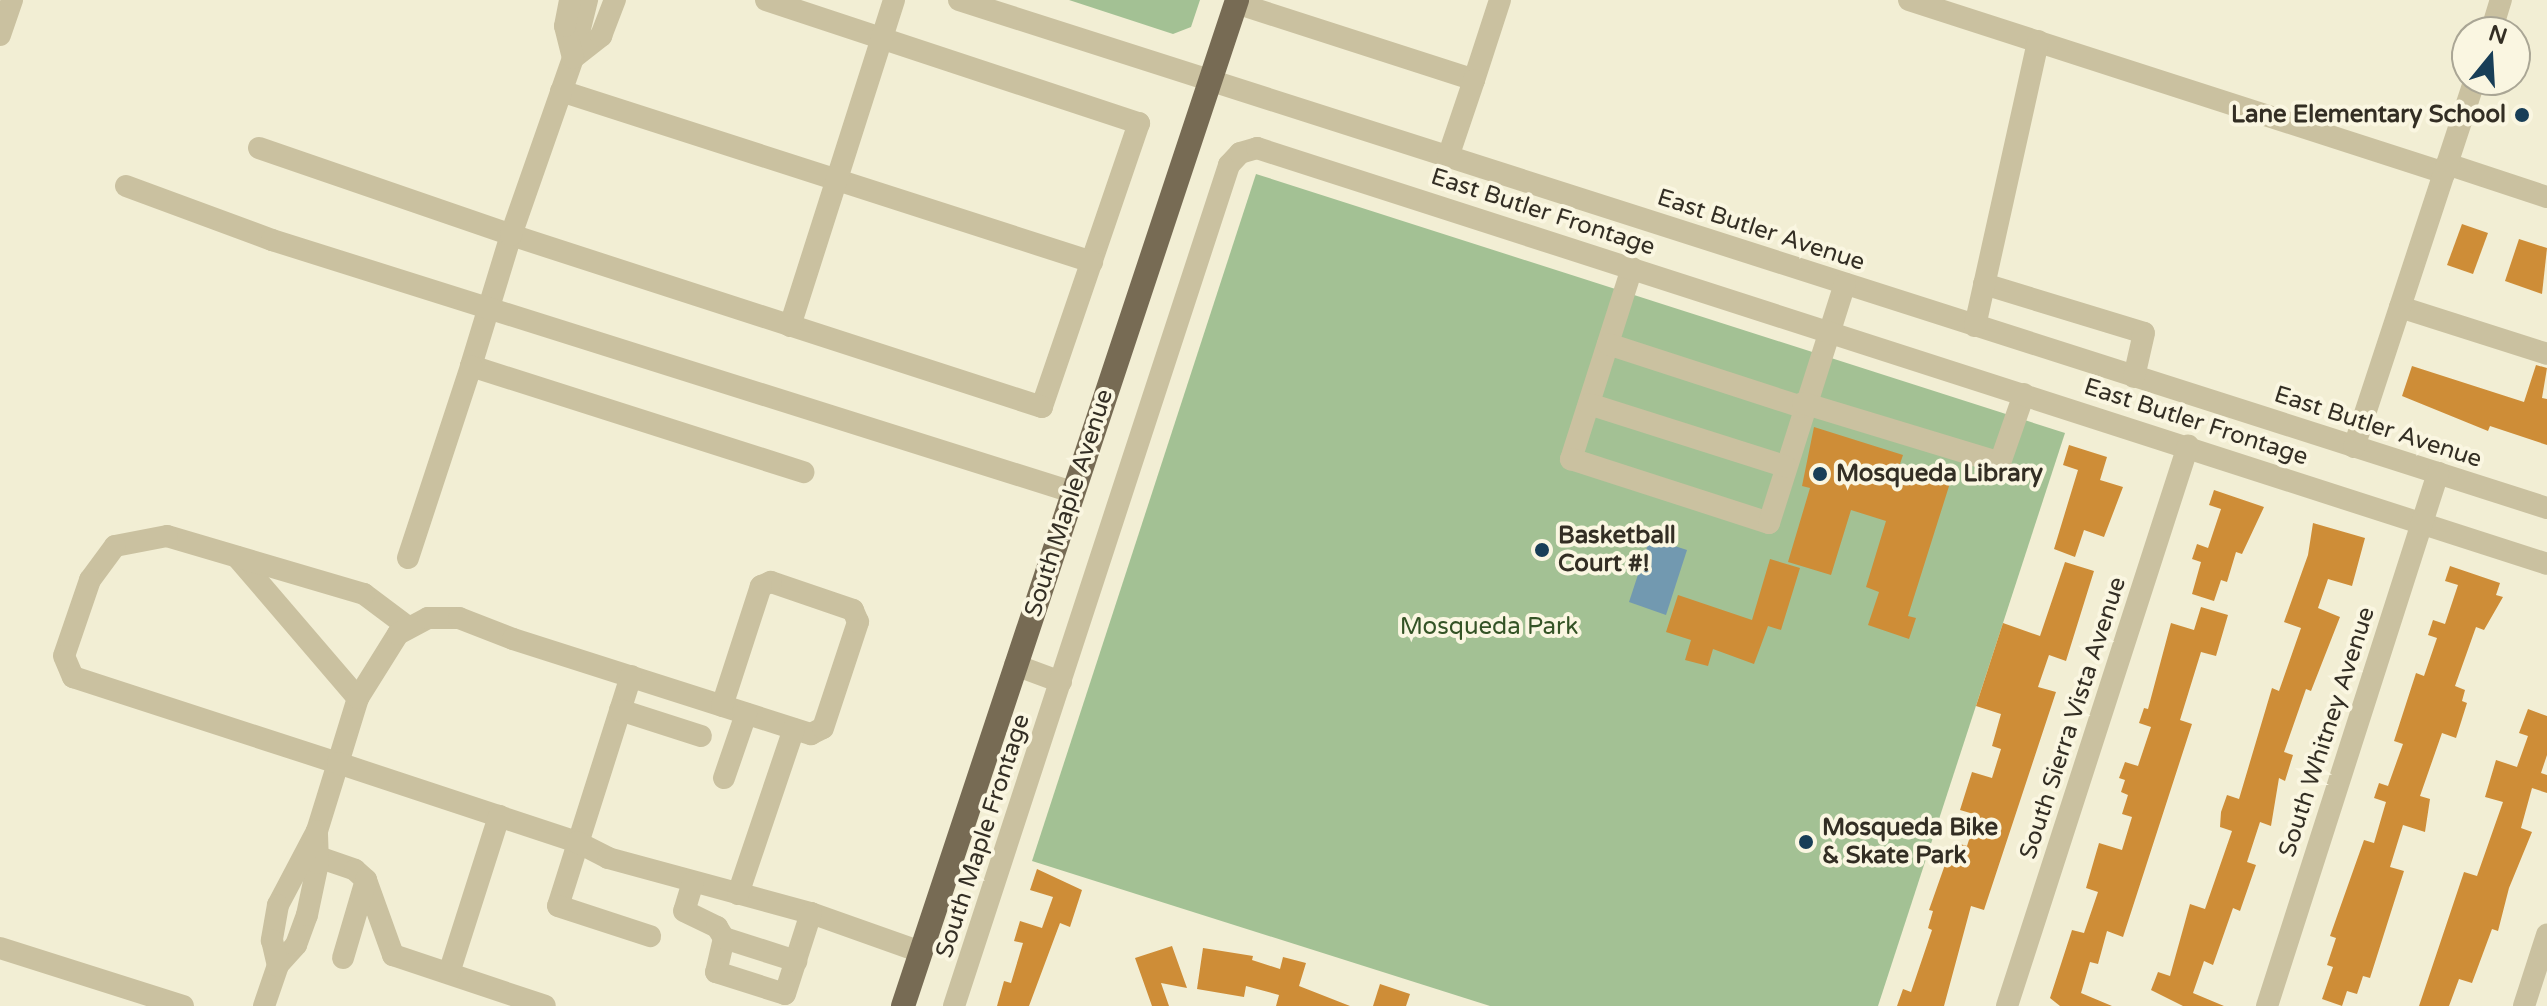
<!DOCTYPE html>
<style>
body{margin:0}
#map{position:relative;width:2547px;height:1006px;overflow:hidden;background:#f2eed4;font-family:"Varela Round",sans-serif}
div>[style]{position:absolute}
[style*='--x']{left:calc(var(--x)*1px);top:calc(var(--y)*1px);width:calc(var(--w)*1px);rotate:calc(var(--a)*1deg)}
.green>*{inset:0;background:#a3c194}
.water>*{inset:0;background:#7299b0}
.building>*{inset:0;background:#ce8d37}
.minor>*{height:22px;margin:-11px;padding:0 11px;transform-origin:11px;border-radius:11px;background:#cac1a0}
.major>*{height:24px;margin:-12px;padding:0 12px;transform-origin:12px;border-radius:12px;background:#776b54}
.dots>*{width:22px;height:22px;translate:-50% -50%;box-sizing:border-box;border:4px solid #faf6e1;border-radius:50%}
span{translate:-50% -50%;white-space:nowrap;text-align:center;line-height:1.15;-webkit-text-stroke:8px #faf6e1;paint-order:stroke}
.poi-label{font-size:24px;color:#332e24;font-weight:700}
.right{translate:-100% -50%;text-align:right}
.left{translate:0 -50%;text-align:left}
.street-label{font-size:24px;color:#332e24}
.park-label{font-size:24px;color:#345326}
.north{position:absolute;left:2451px;top:16px;width:80px;height:80px;box-sizing:border-box;background:#faf6e1;border:2px solid #aaa695;border-radius:50%;rotate:18deg;font-size:22px;font-weight:700;line-height:32px;text-align:center;color:#332e24}
.north::after{content:'';display:block;margin:auto;width:28px;height:36px;background:#183e57;clip-path:polygon(50% 0,100% 100%,50% 72%,0 100%)}
</style>
<div id="map">
<div class="green">
<i style="clip-path:polygon(1069px 0,1200px 0,1191px 27px,1173px 34px)"></i>
<i style="clip-path:polygon(1256px 174px,2065px 433px,1878px 1006px,1490px 1006px,1032px 861px)"></i>
</div>
<div class="water">
<i style="clip-path:polygon(1650px 538px,1687px 550px,1666px 615px,1629px 602px)"></i>
</div>
<div class="building">
<i style="clip-path:polygon(2462px 224px,2488px 233px,2473px 274px,2447px 265px)"></i>
<i style="clip-path:polygon(2519px 239px,2547px 248px,2542px 294px,2505px 281px)"></i>
<i style="clip-path:polygon(2536px 365px,2547px 368px,2542px 398px,2547px 399px,2547px 445px,2490px 426px,2488px 431px,2402px 396px,2412px 366px,2524px 402px)"></i>
<i style="clip-path:polygon(1814px 427px,1903px 455px,1899px 467px,1950px 483px,1908px 616px,1916px 618px,1909px 639px,1868px 625px,1879px 592px,1866px 587px,1886px 521px,1851px 510px,1831px 575px,1788px 562px,1810px 488px,1802px 486px)"></i>
<i style="clip-path:polygon(2069px 445px,2107px 457px,2100px 480px,2123px 487px,2104px 537px,2084px 530px,2075px 557px,2054px 549px,2078px 470px,2063px 465px)"></i>
<i style="clip-path:polygon(2214px 490px,2264px 507px,2242px 554px,2236px 552px,2227px 582px,2221px 580px,2214px 601px,2192px 594px,2201px 562px,2192px 559px,2197px 544px,2208px 548px,2221px 509px,2209px 505px)"></i>
<i style="clip-path:polygon(2313px 523px,2365px 538px,2352px 586px,2328px 579px,2318px 608px,2340px 617px,2311px 691px,2306px 689px,2284px 752px,2293px 755px,2285px 781px,2279px 778px,2271px 826px,2260px 822px,2247px 862px,2256px 865px,2240px 911px,2233px 908px,2213px 965px,2204px 961px,2193px 993px,2224px 1006px,2183px 1006px,2151px 990px,2158px 972px,2170px 976px,2190px 904px,2205px 909px,2232px 831px,2220px 827px,2221px 812px,2227px 795px,2239px 799px,2272px 688px,2279px 691px,2301px 628px,2284px 622px,2308px 555px)"></i>
<i style="clip-path:polygon(1770px 559px,1800px 568px,1781px 630px,1768px 626px,1754px 664px,1713px 649px,1708px 666px,1685px 660px,1691px 640px,1666px 632px,1678px 595px,1752px 620px)"></i>
<i style="clip-path:polygon(2065px 562px,2094px 571px,2066px 661px,2049px 655px,2038px 687px,2056px 692px,1984px 910px,1971px 906px,1944px 1006px,1897px 1006px,1903px 989px,1911px 992px,1932px 930px,1928px 928px,1933px 911px,1929px 910px,1953px 842px,1967px 846px,1977px 815px,1960px 810px,1972px 772px,1992px 778px,2001px 749px,1992px 746px,2001px 714px,1976px 706px,2003px 623px,2040px 636px)"></i>
<i style="clip-path:polygon(2450px 566px,2500px 583px,2496px 595px,2503px 597px,2484px 630px,2476px 627px,2455px 686px,2465px 690px,2462px 701px,2467px 703px,2456px 738px,2442px 733px,2420px 796px,2430px 799px,2425px 832px,2403px 825px,2390px 867px,2404px 871px,2370px 978px,2363px 976px,2357px 994px,2347px 991px,2342px 1006px,2322px 999px,2333px 967px,2327px 965px,2336px 938px,2330px 936px,2364px 840px,2374px 843px,2386px 802px,2374px 798px,2379px 783px,2388px 786px,2403px 744px,2394px 741px,2416px 673px,2424px 676px,2437px 638px,2428px 635px,2433px 620px,2445px 624px,2458px 585px,2445px 581px)"></i>
<i style="clip-path:polygon(2201px 607px,2228px 615px,2216px 656px,2201px 652px,2180px 720px,2192px 724px,2123px 937px,2107px 931px,2098px 964px,2090px 962px,2081px 993px,2112px 1006px,2060px 1006px,2050px 998px,2072px 930px,2084px 933px,2098px 892px,2086px 888px,2099px 843px,2122px 850px,2132px 817px,2122px 814px,2128px 795px,2121px 792px,2125px 780px,2119px 778px,2125px 762px,2138px 766px,2151px 727px,2139px 723px,2144px 708px,2148px 709px,2171px 623px,2194px 630px)"></i>
<i style="clip-path:polygon(2528px 709px,2547px 716px,2547px 755px,2541px 773px,2547px 775px,2547px 793px,2532px 788px,2521px 828px,2532px 832px,2509px 888px,2498px 931px,2492px 929px,2472px 983px,2459px 979px,2449px 1006px,2419px 1006px,2464px 872px,2477px 876px,2503px 802px,2485px 797px,2496px 760px,2517px 767px,2528px 736px,2519px 733px)"></i>
<i style="clip-path:polygon(1037px 869px,1082px 890px,1070px 927px,1060px 923px,1029px 1006px,997px 1006px,1004px 981px,1011px 983px,1023px 943px,1014px 941px,1020px 921px,1042px 928px,1053px 897px,1030px 890px)"></i>
<i style="clip-path:polygon(1172px 946px,1187px 988px,1161px 983px,1169px 1006px,1152px 1006px,1135px 958px)"></i>
<i style="clip-path:polygon(1203px 948px,1253px 956px,1252px 960px,1280px 969px,1283px 957px,1306px 963px,1299px 986px,1350px 1006px,1276px 1006px,1279px 995px,1246px 986px,1244px 997px,1197px 989px)"></i>
<i style="clip-path:polygon(1380px 984px,1410px 994px,1406px 1006px,1373px 1006px)"></i>
</div>
<div class="minor">
<i style="--x:766;--y:0;--w:393;--a:18.3"></i>
<i style="--x:1139;--y:123;--w:300;--a:108.9"></i>
<i style="--x:1042;--y:407;--w:558;--a:-162.05"></i>
<i style="--x:511;--y:235;--w:137;--a:107"></i>
<i style="--x:471;--y:366;--w:349;--a:17.7"></i>
<i style="--x:959;--y:0;--w:1667;--a:17.74"></i>
<i style="--x:1909;--y:0;--w:563;--a:17.89"></i>
<i style="--x:1236;--y:3;--w:250;--a:17.9"></i>
<i style="--x:1474;--y:80;--w:84;--a:-72"></i>
<i style="--x:2491;--y:32;--w:34;--a:-73"></i>
<i style="--x:0;--y:35;--w:37;--a:-71"></i>
<i style="--x:574;--y:53;--w:55;--a:-76.2"></i>
<i style="--x:573;--y:58;--w:36;--a:-38"></i>
<i style="--x:601;--y:36;--w:39;--a:-69"></i>
<i style="--x:561;--y:91;--w:558;--a:17.85"></i>
<i style="--x:259;--y:148;--w:267;--a:19"></i>
<i style="--x:511;--y:235;--w:188;--a:-70.7"></i>
<i style="--x:573;--y:58;--w:33;--a:-104"></i>
<i style="--x:565;--y:26;--w:26;--a:-79"></i>
<i style="--x:1448;--y:157;--w:81;--a:-71.3"></i>
<i style="--x:2447;--y:164;--w:105;--a:18.3"></i>
<i style="--x:126;--y:186;--w:156;--a:20.3"></i>
<i style="--x:272;--y:240;--w:839;--a:17.48"></i>
<i style="--x:1632;--y:268;--w:201;--a:107.7"></i>
<i style="--x:1571;--y:459;--w:208;--a:17.9"></i>
<i style="--x:1769;--y:523;--w:251;--a:-72.4"></i>
<i style="--x:1984;--y:284;--w:167;--a:17"></i>
<i style="--x:2144;--y:333;--w:45;--a:102.8"></i>
<i style="--x:2400;--y:307;--w:154;--a:17.7"></i>
<i style="--x:790;--y:326;--w:342;--a:-72.3"></i>
<i style="--x:1975;--y:326;--w:292;--a:-77.5"></i>
<i style="--x:1608;--y:344;--w:204;--a:18"></i>
<i style="--x:1803;--y:403;--w:206;--a:16.9"></i>
<i style="--x:2000;--y:463;--w:73;--a:-70.8"></i>
<i style="--x:1589;--y:404;--w:206;--a:17.6"></i>
<i style="--x:2354;--y:447;--w:386;--a:-71.8"></i>
<i style="--x:237;--y:557;--w:186;--a:49.4"></i>
<i style="--x:408;--y:558;--w:202;--a:-71.8"></i>
<i style="--x:408;--y:627;--w:55;--a:-143.1"></i>
<i style="--x:364;--y:594;--w:205;--a:-163.6"></i>
<i style="--x:167;--y:536;--w:53;--a:169.1"></i>
<i style="--x:115;--y:546;--w:42;--a:126.3"></i>
<i style="--x:90;--y:580;--w:80;--a:108.9"></i>
<i style="--x:64;--y:656;--w:23;--a:67"></i>
<i style="--x:73;--y:677;--w:279;--a:18"></i>
<i style="--x:338;--y:763;--w:68;--a:-72.9"></i>
<i style="--x:358;--y:698;--w:75;--a:-58"></i>
<i style="--x:398;--y:634;--w:34;--a:-28"></i>
<i style="--x:428;--y:618;--w:31;--a:0"></i>
<i style="--x:459;--y:618;--w:58;--a:21.3"></i>
<i style="--x:513;--y:639;--w:313;--a:17.7"></i>
<i style="--x:811;--y:734;--w:13;--a:-27"></i>
<i style="--x:823;--y:728;--w:112;--a:-71.7"></i>
<i style="--x:858;--y:622;--w:13;--a:-113"></i>
<i style="--x:853;--y:610;--w:87;--a:-161.1"></i>
<i style="--x:771;--y:582;--w:11;--a:158"></i>
<i style="--x:761;--y:586;--w:126;--a:108"></i>
<i style="--x:1015;--y:665;--w:49;--a:20.3"></i>
<i style="--x:631;--y:676;--w:241;--a:107.6"></i>
<i style="--x:558;--y:906;--w:97;--a:18.1"></i>
<i style="--x:620;--y:710;--w:85;--a:17.8"></i>
<i style="--x:724;--y:778;--w:68;--a:-71"></i>
<i style="--x:317;--y:831;--w:71;--a:-72.8"></i>
<i style="--x:338;--y:763;--w:252;--a:18.3"></i>
<i style="--x:577;--y:842;--w:35;--a:27"></i>
<i style="--x:608;--y:858;--w:210;--a:15.2"></i>
<i style="--x:811;--y:913;--w:117;--a:19.5"></i>
<i style="--x:318;--y:857;--w:39;--a:19"></i>
<i style="--x:355;--y:870;--w:15;--a:42"></i>
<i style="--x:366;--y:880;--w:80;--a:70.2"></i>
<i style="--x:393;--y:955;--w:160;--a:18.5"></i>
<i style="--x:693;--y:882;--w:30;--a:107"></i>
<i style="--x:684;--y:911;--w:37;--a:26"></i>
<i style="--x:717;--y:927;--w:13;--a:58"></i>
<i style="--x:724;--y:938;--w:35;--a:103"></i>
<i style="--x:716;--y:972;--w:72;--a:17.7"></i>
<i style="--x:785;--y:994;--w:85;--a:-72.2"></i>
<i style="--x:738;--y:894;--w:174;--a:-71.3"></i>
<i style="--x:724;--y:938;--w:76;--a:17.7"></i>
<i style="--x:0;--y:948;--w:192;--a:17.6"></i>
<i style="--x:343;--y:958;--w:81;--a:-73.6"></i>
<i style="--x:449;--y:973;--w:165;--a:-72.3"></i>
<i style="--x:264;--y:1006;--w:43;--a:-71.1"></i>
<i style="--x:278;--y:965;--w:27;--a:-48"></i>
<i style="--x:296;--y:945;--w:32;--a:-70"></i>
<i style="--x:307;--y:915;--w:53;--a:-78.1"></i>
<i style="--x:318;--y:863;--w:32;--a:-92"></i>
<i style="--x:317;--y:831;--w:84;--a:117.8"></i>
<i style="--x:278;--y:905;--w:36;--a:100"></i>
<i style="--x:272;--y:940;--w:26;--a:77"></i>
<i style="--x:954;--y:1006;--w:885;--a:-71.89"></i>
<i style="--x:1229;--y:165;--w:16;--a:-47"></i>
<i style="--x:1240;--y:153;--w:18;--a:-16"></i>
<i style="--x:1257;--y:148;--w:1355;--a:17.87"></i>
<i style="--x:2007;--y:1006;--w:589;--a:-72.09"></i>
<i style="--x:2267;--y:1006;--w:560;--a:-72.21"></i>
<i style="--x:2524;--y:1006;--w:75;--a:-72.1"></i>
</div>
<div class="major">
<i style="--x:903;--y:1006;--w:1060;--a:-71.63"></i>
</div>
<div class="dots">
<i style="left:2522px;top:115px;background:#183e57"></i>
<i style="left:1820px;top:474px;background:#183e57"></i>
<i style="left:1542px;top:550px;background:#183e57"></i>
<i style="left:1806px;top:842px;background:#183e57"></i>
</div>
<div class="poi-label">
<span class="right" style="left:2506px;top:115px">Lane Elementary School</span>
<span class="left" style="left:1836px;top:474px">Mosqueda Library</span>
<span class="left" style="left:1558px;top:550px">Basketball<br>Court #!</span>
<span class="left" style="left:1822px;top:842px">Mosqueda Bike<br>&amp; Skate Park</span>
</div>
<div class="street-label">
<span style="left:1543px;top:212px;rotate:18deg">East Butler Frontage</span>
<span style="left:1761px;top:230px;rotate:18deg">East Butler Avenue</span>
<span style="left:2196px;top:422px;rotate:18deg">East Butler Frontage</span>
<span style="left:2378px;top:427px;rotate:18deg">East Butler Avenue</span>
<span style="left:1069px;top:503px;rotate:-72deg">South Maple Avenue</span>
<span style="left:2073px;top:718px;rotate:-72deg">South Sierra Vista Avenue</span>
<span style="left:2327px;top:732px;rotate:-72deg">South Whitney Avenue</span>
<span style="left:983px;top:836px;rotate:-72deg">South Maple Frontage</span>
</div>
<div class="park-label">
<span style="left:1489px;top:627px">Mosqueda Park</span>
</div>
<div class="north">N</div>
</div>
